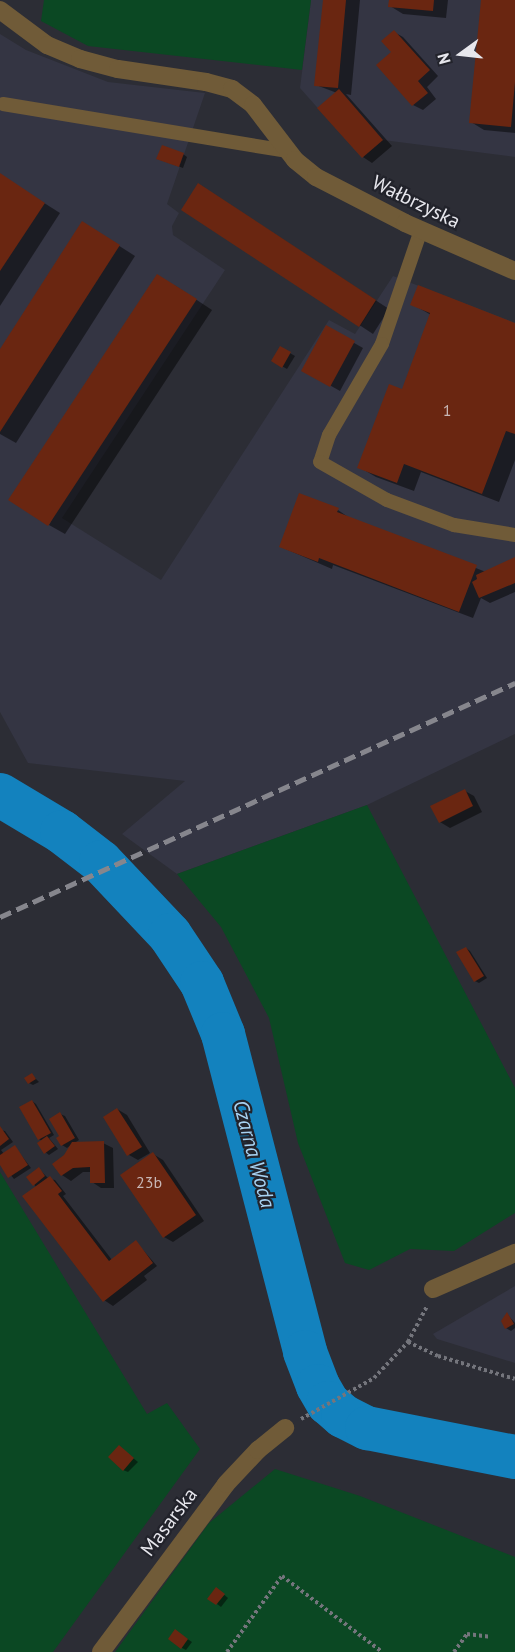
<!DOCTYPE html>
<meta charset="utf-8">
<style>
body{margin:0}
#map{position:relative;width:515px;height:1652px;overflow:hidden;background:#2c2d35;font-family:"PT Sans",sans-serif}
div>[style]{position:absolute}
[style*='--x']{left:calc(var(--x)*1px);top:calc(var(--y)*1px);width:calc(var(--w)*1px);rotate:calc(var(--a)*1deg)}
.built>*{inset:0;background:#343543}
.green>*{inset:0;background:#0b4823}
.shadow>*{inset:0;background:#0007}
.river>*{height:44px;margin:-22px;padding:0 22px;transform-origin:22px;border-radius:22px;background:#1382be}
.building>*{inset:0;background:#6a2611}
.path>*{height:4px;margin-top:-2px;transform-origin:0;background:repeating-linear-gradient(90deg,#74757c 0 3px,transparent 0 6px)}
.lane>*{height:14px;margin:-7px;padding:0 7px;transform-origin:7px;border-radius:7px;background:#705b38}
.street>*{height:18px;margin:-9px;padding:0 9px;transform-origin:9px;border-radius:9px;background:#705b38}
.rail>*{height:4.5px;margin-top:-2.25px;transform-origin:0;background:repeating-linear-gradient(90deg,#86868d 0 12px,transparent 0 18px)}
span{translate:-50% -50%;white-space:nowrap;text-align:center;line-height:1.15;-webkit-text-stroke:4.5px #22232b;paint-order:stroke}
.number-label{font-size:16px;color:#c8b7b6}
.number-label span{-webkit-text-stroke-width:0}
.street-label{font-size:20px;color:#e7e7ed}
.water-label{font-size:21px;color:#a7d2f2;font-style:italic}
.north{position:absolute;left:431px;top:24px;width:60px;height:60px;-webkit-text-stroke:4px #22232b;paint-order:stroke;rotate:255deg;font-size:16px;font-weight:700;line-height:24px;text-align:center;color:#e7e7ed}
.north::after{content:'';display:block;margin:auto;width:21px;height:27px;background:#e7e7ed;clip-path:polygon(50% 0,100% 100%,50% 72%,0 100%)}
</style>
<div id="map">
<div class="built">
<i style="clip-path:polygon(311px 0,515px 0,515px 157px,383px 140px,362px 158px,300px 88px)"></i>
<i style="clip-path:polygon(0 34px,26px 50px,108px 82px,205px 93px,167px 204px,179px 213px,172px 226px,173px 235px,225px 270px,62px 518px,161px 580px,329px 320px,355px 334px,393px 276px,515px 323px,515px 734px,367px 805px,177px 874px,122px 834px,185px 781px,28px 763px,0 712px)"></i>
<i style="clip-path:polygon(515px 1286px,515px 1363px,437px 1339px,433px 1334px)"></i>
</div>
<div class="green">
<i style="clip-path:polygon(44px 0,311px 0,302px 70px,88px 46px,41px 21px)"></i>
<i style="clip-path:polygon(367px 805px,515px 1088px,515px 1213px,454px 1251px,410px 1249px,369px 1270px,345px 1263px,298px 1143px,269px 1018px,221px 927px,177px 874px)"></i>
<i style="clip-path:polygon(0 1172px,147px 1414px,167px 1403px,200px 1449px,53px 1652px,0 1652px)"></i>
<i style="clip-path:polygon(275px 1469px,360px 1496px,515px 1557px,515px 1652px,115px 1652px,209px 1523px)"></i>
</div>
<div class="shadow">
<i style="clip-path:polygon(324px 0,360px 0,351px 95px,346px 94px,392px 146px,372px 163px,363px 157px,319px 108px,337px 93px,316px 85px)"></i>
<i style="clip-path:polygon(390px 0,448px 0,446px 18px,403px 14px,390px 6px)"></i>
<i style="clip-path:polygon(483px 0,515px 0,515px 133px,484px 130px,471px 122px)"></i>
<i style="clip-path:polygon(394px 32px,403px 37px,438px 76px,427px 87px,436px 99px,423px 110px,413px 105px,394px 52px)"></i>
<i style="clip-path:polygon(183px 154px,187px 157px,183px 168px,158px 159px)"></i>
<i style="clip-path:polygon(0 175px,60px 213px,0 306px)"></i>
<i style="clip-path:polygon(212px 193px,389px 309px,373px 334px,183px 209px)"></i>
<i style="clip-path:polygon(99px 233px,135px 256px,16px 443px,0 434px,0 352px)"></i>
<i style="clip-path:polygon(174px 285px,212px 310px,65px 534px,49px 525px)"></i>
<i style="clip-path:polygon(412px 304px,515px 324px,515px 460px,499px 502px,421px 472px,414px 491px,376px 477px,359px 467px,403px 391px,431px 315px)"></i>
<i style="clip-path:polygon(326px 327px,363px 348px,340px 391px,303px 370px)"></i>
<i style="clip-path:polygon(281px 348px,295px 356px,287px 369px,273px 361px)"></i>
<i style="clip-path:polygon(338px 510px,351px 519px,486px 572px,515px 559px,515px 592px,490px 603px,481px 598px,473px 618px,333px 565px,332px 569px,281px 547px)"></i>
<i style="clip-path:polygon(465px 791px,474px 796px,482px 812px,450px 828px,440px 822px)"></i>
<i style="clip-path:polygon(466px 948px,470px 951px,487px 978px,479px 983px,475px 981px)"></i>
<i style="clip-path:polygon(32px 1075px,39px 1082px,33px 1085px,29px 1083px)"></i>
<i style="clip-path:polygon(32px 1101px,36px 1104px,54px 1135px,49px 1138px,58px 1149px,49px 1155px,45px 1152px,42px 1141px,39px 1139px)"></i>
<i style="clip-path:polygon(117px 1109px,127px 1115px,150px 1153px,138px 1160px,129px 1155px)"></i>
<i style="clip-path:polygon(60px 1114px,65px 1116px,79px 1140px,73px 1144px,103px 1143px,113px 1148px,114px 1188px,101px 1188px,92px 1182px,91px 1172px,83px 1172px,71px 1181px,62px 1175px,65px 1156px,72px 1144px,67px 1148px,62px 1145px)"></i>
<i style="clip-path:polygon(0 1130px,5px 1131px,13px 1142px,1px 1150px,4px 1154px,15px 1147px,31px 1168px,14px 1179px,0 1162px)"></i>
<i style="clip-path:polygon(153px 1154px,163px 1160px,204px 1221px,173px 1242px,164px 1237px)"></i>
<i style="clip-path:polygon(39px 1169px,49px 1179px,55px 1180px,66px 1194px,63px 1196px,112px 1260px,136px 1242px,157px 1266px,144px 1276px,147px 1280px,113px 1306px,104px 1300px,34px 1184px)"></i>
<i style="clip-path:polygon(507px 1314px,515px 1323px,515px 1328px,511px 1331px,506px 1328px)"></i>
<i style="clip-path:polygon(120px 1447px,138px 1462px,128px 1472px,123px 1470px)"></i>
<i style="clip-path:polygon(221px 1592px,228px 1598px,221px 1607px,217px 1604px)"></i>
<i style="clip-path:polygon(180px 1634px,192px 1642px,186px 1650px,182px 1648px)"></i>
</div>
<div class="river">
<i style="--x:0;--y:795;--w:72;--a:30.8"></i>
<i style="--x:62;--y:832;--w:49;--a:37.6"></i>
<i style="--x:101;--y:862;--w:100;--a:46.6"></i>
<i style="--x:170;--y:935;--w:58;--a:56.3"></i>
<i style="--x:202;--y:983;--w:55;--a:67.6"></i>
<i style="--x:223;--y:1034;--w:328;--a:75.5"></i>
<i style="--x:305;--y:1352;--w:36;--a:69"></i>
<i style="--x:318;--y:1386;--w:20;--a:60"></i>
<i style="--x:328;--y:1403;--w:20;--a:41"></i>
<i style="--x:343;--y:1416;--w:27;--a:27"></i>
<i style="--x:367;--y:1428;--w:151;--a:11.1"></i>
</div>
<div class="building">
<i style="clip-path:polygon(323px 0,346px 0,338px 88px,314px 86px)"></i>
<i style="clip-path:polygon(389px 0,434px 0,433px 11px,388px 7px)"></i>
<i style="clip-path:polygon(481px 0,515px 0,515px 82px,511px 127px,469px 123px)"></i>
<i style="clip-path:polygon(394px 30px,430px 70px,418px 81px,428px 93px,412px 106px,376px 65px,391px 52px,381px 41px)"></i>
<i style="clip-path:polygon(339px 89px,383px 140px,362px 158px,317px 108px)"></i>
<i style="clip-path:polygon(162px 145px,184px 153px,179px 167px,156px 159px)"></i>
<i style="clip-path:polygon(0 173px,45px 203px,0 271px)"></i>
<i style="clip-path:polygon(198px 183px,376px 300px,359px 327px,181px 210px)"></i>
<i style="clip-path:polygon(82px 221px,120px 245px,0 432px,0 349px)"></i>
<i style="clip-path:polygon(157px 274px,197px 299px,48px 526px,8px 500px)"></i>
<i style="clip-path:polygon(418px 285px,515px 323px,515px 434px,506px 431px,482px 494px,404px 464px,397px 483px,357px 468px,389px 384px,402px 389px,430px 313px,410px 305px)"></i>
<i style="clip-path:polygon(326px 325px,355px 341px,330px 387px,301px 371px)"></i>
<i style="clip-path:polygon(280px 346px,291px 352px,282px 368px,271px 361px)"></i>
<i style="clip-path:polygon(299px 493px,339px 508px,337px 512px,477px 565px,459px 612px,319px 558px,318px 562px,279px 547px)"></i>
<i style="clip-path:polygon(515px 557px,515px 583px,479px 598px,472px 582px,477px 579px,476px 575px)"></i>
<i style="clip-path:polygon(465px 789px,473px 806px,439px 823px,430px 806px)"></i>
<i style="clip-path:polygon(466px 947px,484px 976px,474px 982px,456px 952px)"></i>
<i style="clip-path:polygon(32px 1073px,36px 1079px,28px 1084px,24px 1078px)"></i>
<i style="clip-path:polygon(32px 1100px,51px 1133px,38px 1140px,19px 1107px)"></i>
<i style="clip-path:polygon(117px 1108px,142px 1147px,127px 1156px,103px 1117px)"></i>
<i style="clip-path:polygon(60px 1112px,75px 1138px,61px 1146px,56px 1138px,59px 1136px,49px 1119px)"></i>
<i style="clip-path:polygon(0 1126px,9px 1139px,0 1146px)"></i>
<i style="clip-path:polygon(47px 1136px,55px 1146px,44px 1154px,37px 1143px)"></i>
<i style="clip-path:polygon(104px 1141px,105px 1183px,90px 1183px,90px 1167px,73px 1168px,61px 1176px,52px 1164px,64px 1155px,72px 1142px)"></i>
<i style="clip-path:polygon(15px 1145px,28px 1165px,8px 1178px,0 1165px,0 1155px)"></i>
<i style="clip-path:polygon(153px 1152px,196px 1215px,163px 1238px,120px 1175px)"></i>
<i style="clip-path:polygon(39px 1167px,45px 1176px,33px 1186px,26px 1177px)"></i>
<i style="clip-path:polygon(50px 1176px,62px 1191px,58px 1194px,109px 1261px,136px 1240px,153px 1263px,103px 1302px,22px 1196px)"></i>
<i style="clip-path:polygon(507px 1312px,514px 1324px,505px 1329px,501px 1321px)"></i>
<i style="clip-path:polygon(119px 1445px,134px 1458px,123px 1471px,108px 1457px)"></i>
<i style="clip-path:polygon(216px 1587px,225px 1594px,216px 1605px,207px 1599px)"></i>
<i style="clip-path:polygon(175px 1629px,188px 1639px,181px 1649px,168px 1639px)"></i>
</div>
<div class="path">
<i style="--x:408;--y:1342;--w:33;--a:25"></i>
<i style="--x:438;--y:1356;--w:80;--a:16.6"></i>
<i style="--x:301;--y:1419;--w:84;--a:-29.3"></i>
<i style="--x:374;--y:1378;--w:50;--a:-46.6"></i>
<i style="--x:408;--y:1342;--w:40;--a:-62"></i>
<i style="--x:227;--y:1652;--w:94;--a:-54.1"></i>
<i style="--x:282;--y:1576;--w:126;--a:37.2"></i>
<i style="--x:454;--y:1652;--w:22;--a:-54"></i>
<i style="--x:467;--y:1634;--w:23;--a:7"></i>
</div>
<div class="lane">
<i style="--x:3;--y:104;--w:289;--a:9.4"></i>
<i style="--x:421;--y:230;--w:120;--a:108.9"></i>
<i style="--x:382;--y:344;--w:105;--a:120.2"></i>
<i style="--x:329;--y:435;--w:28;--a:108"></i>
<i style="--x:320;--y:462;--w:77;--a:29.6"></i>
<i style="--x:387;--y:500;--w:72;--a:20.5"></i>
<i style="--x:454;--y:525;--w:62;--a:9.3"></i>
</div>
<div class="street">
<i style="--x:0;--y:10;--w:59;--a:36.7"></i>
<i style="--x:47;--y:45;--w:36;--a:23"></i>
<i style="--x:80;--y:59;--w:39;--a:15"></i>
<i style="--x:118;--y:69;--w:89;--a:8.4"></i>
<i style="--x:206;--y:82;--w:27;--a:15"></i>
<i style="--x:232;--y:89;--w:26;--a:37"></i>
<i style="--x:253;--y:105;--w:69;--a:52.6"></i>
<i style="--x:295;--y:160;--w:27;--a:39"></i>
<i style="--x:316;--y:177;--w:100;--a:27.3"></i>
<i style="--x:405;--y:223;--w:120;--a:23.6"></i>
<i style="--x:433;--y:1289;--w:90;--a:-23.7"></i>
<i style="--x:101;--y:1652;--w:209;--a:-53.3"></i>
<i style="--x:226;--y:1484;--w:47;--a:-46.7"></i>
<i style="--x:258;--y:1450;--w:35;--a:-39"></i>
</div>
<div class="rail">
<i style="--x:0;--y:917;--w:566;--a:-24.44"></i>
</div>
<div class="number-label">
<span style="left:447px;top:410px">1</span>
<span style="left:149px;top:1182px">23b</span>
</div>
<div class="street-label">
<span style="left:416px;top:202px;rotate:26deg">Wałbrzyska</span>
<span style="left:169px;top:1522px;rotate:-53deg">Masarska</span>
</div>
<div class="water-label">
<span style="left:254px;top:1154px;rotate:75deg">Czarna Woda</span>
</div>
<div class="north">N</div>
</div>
